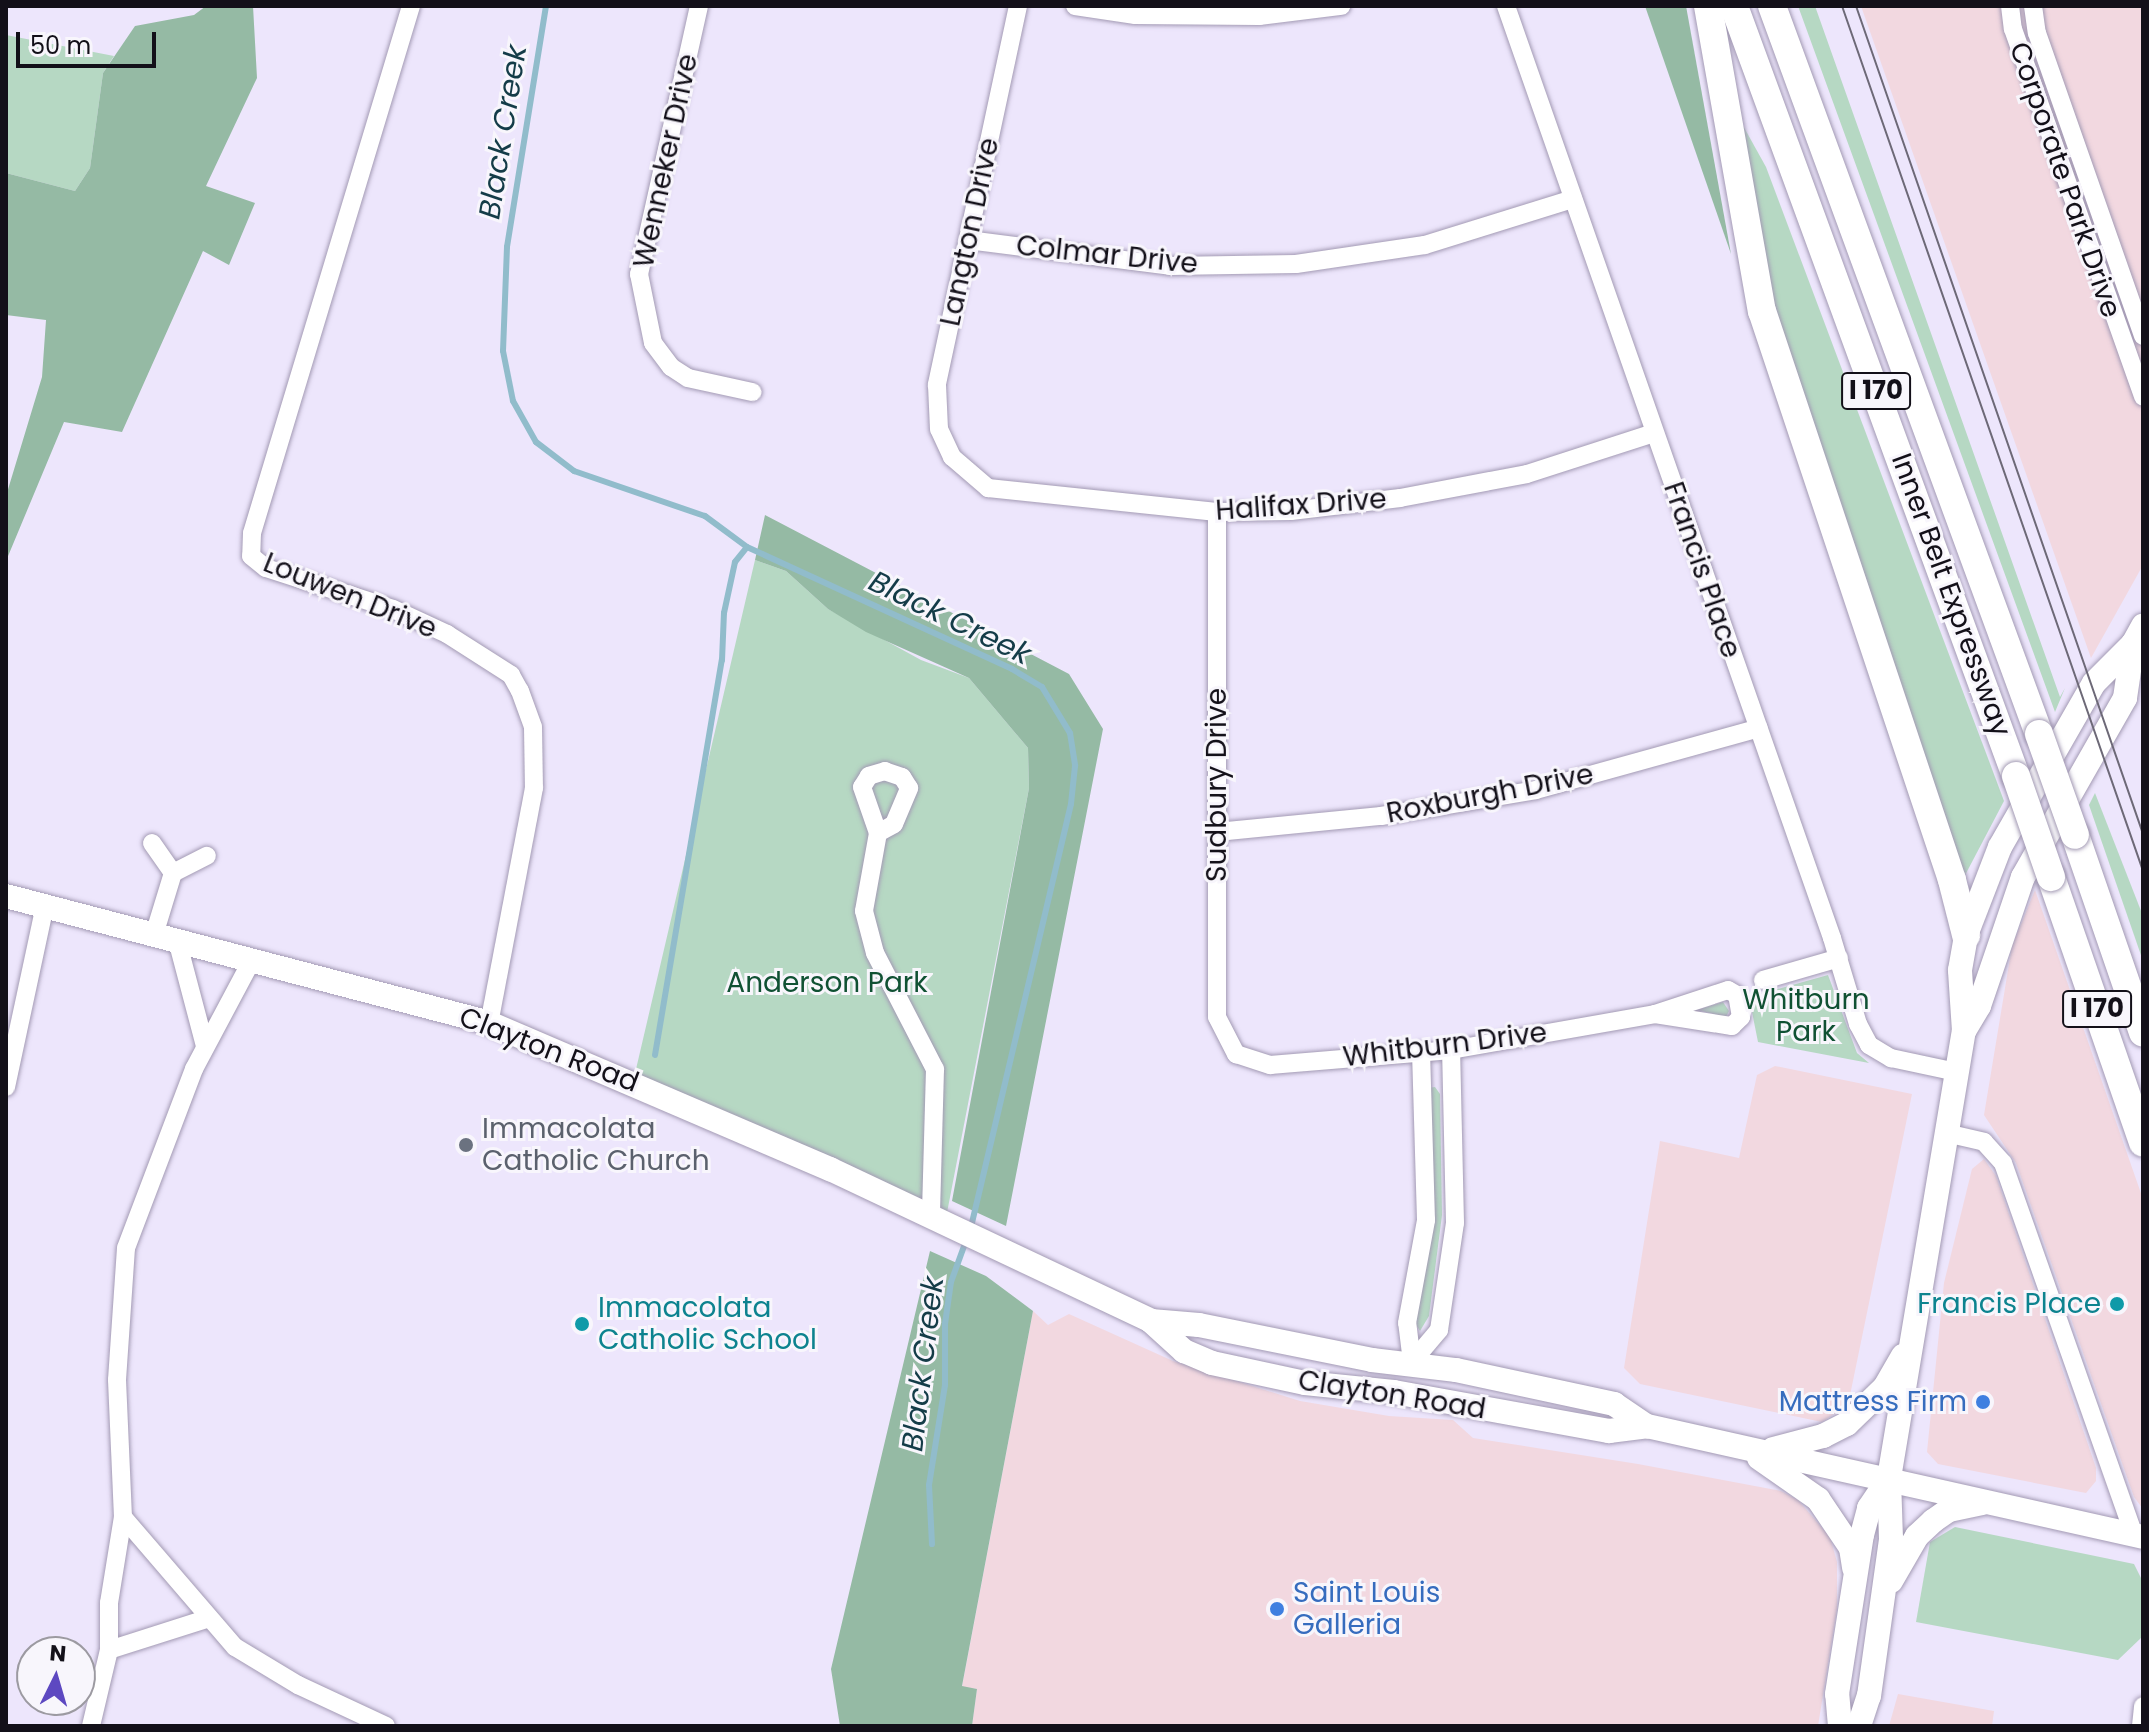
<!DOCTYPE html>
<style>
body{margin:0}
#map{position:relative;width:2149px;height:1732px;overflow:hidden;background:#ede6fc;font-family:Poppins,sans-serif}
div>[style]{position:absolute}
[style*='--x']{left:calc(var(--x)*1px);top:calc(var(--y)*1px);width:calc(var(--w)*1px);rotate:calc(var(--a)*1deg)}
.commercial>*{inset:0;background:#f2d8e0}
.green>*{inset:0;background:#b6d8c3}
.forest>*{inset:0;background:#95baa4}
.stream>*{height:6px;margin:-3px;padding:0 3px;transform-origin:3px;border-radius:3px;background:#91bccb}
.roads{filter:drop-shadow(0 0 2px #a39ab4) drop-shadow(0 0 2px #a39ab4)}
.minor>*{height:18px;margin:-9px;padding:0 9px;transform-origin:9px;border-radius:9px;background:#fff}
.major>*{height:24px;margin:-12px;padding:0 12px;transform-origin:12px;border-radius:12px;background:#fff}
.highway>*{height:28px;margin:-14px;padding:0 14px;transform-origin:14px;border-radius:14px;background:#fff}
.tram>*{height:2px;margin:-1px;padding:0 1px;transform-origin:1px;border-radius:1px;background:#6d6977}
.bridges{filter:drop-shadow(0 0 2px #a39ab4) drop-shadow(0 0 2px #a39ab4)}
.highway-bridge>*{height:28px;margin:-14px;padding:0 14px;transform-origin:14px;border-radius:14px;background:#fff}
.dots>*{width:22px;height:22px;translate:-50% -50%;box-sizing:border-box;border:4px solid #f8f6fc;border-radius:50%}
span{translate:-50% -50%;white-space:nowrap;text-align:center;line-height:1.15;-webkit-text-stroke:6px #f8f6fc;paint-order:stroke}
.shield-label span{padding:2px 6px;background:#f8f6fc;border:2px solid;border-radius:6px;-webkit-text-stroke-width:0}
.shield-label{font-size:26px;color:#131019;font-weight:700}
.street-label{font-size:28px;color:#131019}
.park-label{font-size:28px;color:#105133}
.worship-label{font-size:28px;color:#5b616d}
.left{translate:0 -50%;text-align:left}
.culture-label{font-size:28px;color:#0d838f}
.right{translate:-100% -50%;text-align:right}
.shop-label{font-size:28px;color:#366cbe}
.water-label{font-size:30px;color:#143c48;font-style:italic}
.frame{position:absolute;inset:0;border:8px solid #131019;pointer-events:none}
.north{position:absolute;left:16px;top:1636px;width:80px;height:80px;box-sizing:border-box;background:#f8f6fc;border:2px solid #9c9aa1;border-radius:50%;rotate:5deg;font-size:22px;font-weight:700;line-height:32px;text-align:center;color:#131019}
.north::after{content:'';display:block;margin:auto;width:28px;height:36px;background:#5d48c1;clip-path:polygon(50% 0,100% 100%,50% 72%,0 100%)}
.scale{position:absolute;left:16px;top:32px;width:140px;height:36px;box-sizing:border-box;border:4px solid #131019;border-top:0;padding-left:10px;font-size:24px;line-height:28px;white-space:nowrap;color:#131019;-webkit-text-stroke:6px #f8f6fc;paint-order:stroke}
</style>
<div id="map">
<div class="commercial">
<i style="clip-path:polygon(1861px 6px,2143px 6px,2143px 565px,2091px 658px)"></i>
<i style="clip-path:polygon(2035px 890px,2143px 1199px,2143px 1509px,2134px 1497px,2016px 1163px,1984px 1115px,2012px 946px)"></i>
<i style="clip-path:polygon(1775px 1066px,1912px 1094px,1848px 1405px,1822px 1422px,1640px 1384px,1624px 1368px,1660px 1141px,1739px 1158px,1757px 1075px)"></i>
<i style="clip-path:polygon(1984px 1159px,1996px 1176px,2096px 1468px,2096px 1481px,2086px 1493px,1938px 1464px,1927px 1452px,1944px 1283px,1972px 1169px)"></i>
<i style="clip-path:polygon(1033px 1311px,1048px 1325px,1069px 1314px,1173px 1361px,1300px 1401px,1389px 1416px,1453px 1420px,1473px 1438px,1638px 1464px,1781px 1491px,1798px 1500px,1830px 1537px,1837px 1562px,1837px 1608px,1818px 1726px,972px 1726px,977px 1689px,962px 1687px)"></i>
<i style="clip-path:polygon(1898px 1694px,1994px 1711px,1992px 1726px,1889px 1726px)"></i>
</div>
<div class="green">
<i style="clip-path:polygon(1798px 6px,1815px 6px,2060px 697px,2065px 688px,2055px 712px)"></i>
<i style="clip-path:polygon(6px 35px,114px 56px,103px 73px,90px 168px,75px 191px,6px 173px)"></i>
<i style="clip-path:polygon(1741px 122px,1766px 167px,2004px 801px,1962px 881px,1779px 348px)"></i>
<i style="clip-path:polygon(755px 560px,786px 571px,828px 609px,921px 660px,969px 678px,1028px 748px,1029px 788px,945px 1223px,633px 1082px)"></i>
<i style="clip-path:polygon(2095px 793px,2143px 916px,2143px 961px,2089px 805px)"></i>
<i style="clip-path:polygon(1828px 975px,1857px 1053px,1869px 1063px,1758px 1042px,1749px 997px)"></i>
<i style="clip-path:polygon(1723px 1002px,1729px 1011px,1726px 1017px,1697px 1010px)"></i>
<i style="clip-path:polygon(1435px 1087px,1440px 1094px,1442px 1215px,1429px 1316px,1420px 1331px,1413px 1320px,1428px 1088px)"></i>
<i style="clip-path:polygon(1955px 1527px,2134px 1564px,2143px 1582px,2142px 1637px,2118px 1660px,1916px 1622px,1930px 1542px)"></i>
</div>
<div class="forest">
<i style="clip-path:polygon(206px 6px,253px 6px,257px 78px,206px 186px,255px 203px,229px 265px,203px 251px,122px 432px,64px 422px,6px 561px,6px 496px,42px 377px,46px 320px,6px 315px,6px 173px,75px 191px,90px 168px,103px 73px,135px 26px,194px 15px)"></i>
<i style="clip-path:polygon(1645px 6px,1686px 6px,1731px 254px)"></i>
<i style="clip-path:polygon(765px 515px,1069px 674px,1103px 729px,1006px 1226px,952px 1201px,1029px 788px,1028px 748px,969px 678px,866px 632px,828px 609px,786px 571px,755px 560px)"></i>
<i style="clip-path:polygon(930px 1251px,986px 1276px,1033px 1311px,962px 1686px,977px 1689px,972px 1726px,840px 1726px,831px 1669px)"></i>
</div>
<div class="stream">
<i style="--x:546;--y:6;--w:244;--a:99.2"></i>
<i style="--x:507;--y:247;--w:104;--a:92.2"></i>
<i style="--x:503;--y:351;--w:51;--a:78.7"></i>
<i style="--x:513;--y:401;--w:47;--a:60.7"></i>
<i style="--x:536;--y:442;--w:48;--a:37.3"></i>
<i style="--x:574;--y:471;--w:139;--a:19"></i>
<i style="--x:705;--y:516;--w:52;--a:36.4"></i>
<i style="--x:747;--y:547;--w:292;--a:24.7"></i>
<i style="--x:1012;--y:669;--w:35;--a:31"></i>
<i style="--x:1042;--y:687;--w:54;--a:58.7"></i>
<i style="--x:1070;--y:733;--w:33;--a:81"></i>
<i style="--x:1075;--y:766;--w:38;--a:96"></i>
<i style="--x:1071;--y:804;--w:436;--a:103.3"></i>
<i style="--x:655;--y:1055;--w:401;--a:-80.4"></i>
<i style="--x:722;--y:660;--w:47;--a:-87.6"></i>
<i style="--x:724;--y:613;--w:52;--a:-77.8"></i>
<i style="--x:735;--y:562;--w:19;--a:-51"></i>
<i style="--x:932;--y:1544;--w:59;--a:-92.9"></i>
<i style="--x:929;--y:1485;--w:101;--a:-80.9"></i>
<i style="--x:945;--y:1385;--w:61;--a:-90"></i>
<i style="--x:945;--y:1324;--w:42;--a:-81.9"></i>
<i style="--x:951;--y:1282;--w:47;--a:-70"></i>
</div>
<div class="roads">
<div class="minor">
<i style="--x:411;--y:6;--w:550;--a:106.79"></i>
<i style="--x:252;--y:533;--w:23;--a:92"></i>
<i style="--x:251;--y:556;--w:19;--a:39"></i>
<i style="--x:266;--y:568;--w:133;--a:17.9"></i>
<i style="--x:393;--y:609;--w:60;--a:24.8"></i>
<i style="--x:447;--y:634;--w:76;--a:32.6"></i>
<i style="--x:511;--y:675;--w:18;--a:61"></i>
<i style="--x:520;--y:691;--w:38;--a:70"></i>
<i style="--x:533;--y:727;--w:61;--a:89.1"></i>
<i style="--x:534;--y:788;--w:239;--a:100.8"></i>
<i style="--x:699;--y:6;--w:275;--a:102.6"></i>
<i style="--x:639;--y:274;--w:70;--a:78.5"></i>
<i style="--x:653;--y:343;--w:30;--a:53"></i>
<i style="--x:671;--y:367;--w:20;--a:33"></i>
<i style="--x:688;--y:378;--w:66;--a:12.3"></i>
<i style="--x:1018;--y:6;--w:388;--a:102.1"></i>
<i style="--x:937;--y:385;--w:44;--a:87.4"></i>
<i style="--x:939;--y:429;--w:31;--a:65"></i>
<i style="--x:952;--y:457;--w:48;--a:40.7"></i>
<i style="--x:988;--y:488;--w:230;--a:6"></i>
<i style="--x:1217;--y:512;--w:74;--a:-0.8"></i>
<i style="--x:1291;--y:511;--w:110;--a:-6.8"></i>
<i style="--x:1400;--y:498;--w:129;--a:-10.7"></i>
<i style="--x:1527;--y:474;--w:133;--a:-17.9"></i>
<i style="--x:1075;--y:6;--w:61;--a:8.5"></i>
<i style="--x:1135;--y:15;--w:124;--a:0.5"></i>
<i style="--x:1259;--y:16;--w:83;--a:-7"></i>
<i style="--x:1506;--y:6;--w:987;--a:70.72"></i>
<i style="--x:1832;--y:938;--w:90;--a:73.2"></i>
<i style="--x:1858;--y:1024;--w:24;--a:62"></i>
<i style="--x:1869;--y:1045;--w:26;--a:31"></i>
<i style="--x:1891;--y:1058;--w:67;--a:12"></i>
<i style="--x:2010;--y:6;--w:23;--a:83"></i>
<i style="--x:2013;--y:29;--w:390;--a:70.5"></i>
<i style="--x:2033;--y:6;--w:27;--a:82"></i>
<i style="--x:2037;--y:33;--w:321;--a:70.7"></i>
<i style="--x:968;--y:240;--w:204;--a:7.3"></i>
<i style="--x:1170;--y:266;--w:126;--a:-0.9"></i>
<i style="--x:1296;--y:264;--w:130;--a:-8.4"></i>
<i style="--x:1425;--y:245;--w:155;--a:-17.3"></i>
<i style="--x:1217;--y:512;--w:505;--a:90"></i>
<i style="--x:1217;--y:1017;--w:42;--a:62.8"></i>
<i style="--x:1236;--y:1054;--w:36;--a:18"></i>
<i style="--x:1270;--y:1065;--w:182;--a:-4.7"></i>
<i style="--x:1451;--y:1050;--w:207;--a:-10"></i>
<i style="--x:1655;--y:1014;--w:78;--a:8.9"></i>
<i style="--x:1732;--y:1026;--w:13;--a:-45"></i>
<i style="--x:1741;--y:1017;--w:22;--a:-100"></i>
<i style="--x:1737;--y:995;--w:10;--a:-151"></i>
<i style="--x:1728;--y:990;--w:77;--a:161.8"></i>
<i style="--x:1217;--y:832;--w:165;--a:-5.6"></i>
<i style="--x:1381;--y:816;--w:157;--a:-9.5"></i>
<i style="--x:1536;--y:790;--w:231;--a:-15.5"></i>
<i style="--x:878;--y:833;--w:18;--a:-29"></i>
<i style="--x:894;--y:824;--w:39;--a:-67"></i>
<i style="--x:909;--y:788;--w:13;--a:-122"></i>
<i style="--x:902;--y:777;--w:18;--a:-161"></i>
<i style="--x:885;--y:771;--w:17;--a:163"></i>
<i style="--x:869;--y:776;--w:13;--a:122"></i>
<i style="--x:862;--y:787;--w:49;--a:70.8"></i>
<i style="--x:878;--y:833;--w:79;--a:100.2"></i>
<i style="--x:864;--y:911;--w:43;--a:75.3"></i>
<i style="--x:875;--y:953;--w:131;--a:62.7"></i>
<i style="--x:935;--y:1069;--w:146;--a:91.6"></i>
<i style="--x:152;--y:843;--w:37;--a:55"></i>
<i style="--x:154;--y:935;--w:65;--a:-73"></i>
<i style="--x:173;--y:873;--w:38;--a:-27"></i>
<i style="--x:177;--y:940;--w:110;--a:75.2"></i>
<i style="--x:253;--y:958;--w:126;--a:118"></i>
<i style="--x:194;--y:1069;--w:191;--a:110.8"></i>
<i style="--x:126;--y:1248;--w:132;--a:93.9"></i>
<i style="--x:117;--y:1380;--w:137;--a:87.5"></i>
<i style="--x:123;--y:1517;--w:172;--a:49.3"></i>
<i style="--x:235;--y:1647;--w:74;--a:31.1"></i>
<i style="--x:298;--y:1685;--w:97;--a:25"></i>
<i style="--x:1763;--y:980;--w:79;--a:-16.1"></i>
<i style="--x:6;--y:1087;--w:186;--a:-77.9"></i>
<i style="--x:1946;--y:1133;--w:39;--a:13"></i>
<i style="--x:1984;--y:1142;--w:28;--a:48"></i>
<i style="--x:2003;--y:1163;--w:394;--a:70.6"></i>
<i style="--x:1412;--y:1362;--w:42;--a:-49.8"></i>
<i style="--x:1439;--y:1330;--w:108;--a:-81.5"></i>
<i style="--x:1455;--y:1223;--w:173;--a:-91.3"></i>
<i style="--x:1412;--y:1362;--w:39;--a:-97"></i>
<i style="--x:1407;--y:1323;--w:105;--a:-79.5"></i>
<i style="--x:1426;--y:1220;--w:169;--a:-91.7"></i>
<i style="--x:109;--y:1650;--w:105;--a:-17.7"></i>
<i style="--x:91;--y:1726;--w:78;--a:-76.7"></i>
<i style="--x:109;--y:1650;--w:47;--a:-90"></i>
<i style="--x:109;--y:1603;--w:87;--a:-80.8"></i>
<i style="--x:2141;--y:1726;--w:20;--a:-84"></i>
</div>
<div class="major">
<i style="--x:6;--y:896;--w:499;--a:14.7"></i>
<i style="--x:489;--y:1023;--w:371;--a:23.2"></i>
<i style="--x:830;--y:1169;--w:355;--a:25.3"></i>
<i style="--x:1151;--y:1321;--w:48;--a:4.8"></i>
<i style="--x:1199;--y:1325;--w:177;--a:11.4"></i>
<i style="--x:1372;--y:1360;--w:85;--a:6.8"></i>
<i style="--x:1456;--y:1370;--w:162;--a:12.1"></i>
<i style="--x:1614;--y:1404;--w:40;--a:34"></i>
<i style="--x:1964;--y:1031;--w:29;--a:-59"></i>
<i style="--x:1979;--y:1006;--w:136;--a:-71.2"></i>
<i style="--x:2023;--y:877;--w:206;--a:-60.3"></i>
<i style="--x:2125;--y:698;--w:55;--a:-81.6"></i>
<i style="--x:1151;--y:1321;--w:45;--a:42.3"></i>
<i style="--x:1184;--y:1351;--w:30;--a:23"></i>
<i style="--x:1212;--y:1363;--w:95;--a:12.1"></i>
<i style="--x:1305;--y:1383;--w:89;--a:5.8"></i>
<i style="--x:1394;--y:1392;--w:219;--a:10.3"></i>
<i style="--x:1609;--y:1431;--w:38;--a:-7"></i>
<i style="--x:1647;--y:1426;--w:508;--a:12.61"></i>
<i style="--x:1773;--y:1449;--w:52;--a:-14.6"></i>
<i style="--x:1823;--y:1436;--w:27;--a:-27"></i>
<i style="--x:1847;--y:1424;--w:53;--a:-44.2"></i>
<i style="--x:1885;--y:1387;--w:36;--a:-60"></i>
<i style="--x:1759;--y:1458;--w:72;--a:34.8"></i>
<i style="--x:1818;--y:1499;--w:59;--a:56"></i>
<i style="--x:1851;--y:1548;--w:20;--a:81"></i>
<i style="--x:1891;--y:1581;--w:52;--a:-60"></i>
<i style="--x:1917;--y:1536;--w:22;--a:-43"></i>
<i style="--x:1933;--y:1521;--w:19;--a:-35"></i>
<i style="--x:1949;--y:1510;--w:34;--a:-12"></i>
<i style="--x:1840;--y:1726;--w:32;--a:-95"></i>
<i style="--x:1837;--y:1694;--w:161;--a:-81.1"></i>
<i style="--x:1862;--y:1535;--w:28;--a:-75"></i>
<i style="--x:1869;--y:1508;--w:36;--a:-56"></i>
<i style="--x:1859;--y:1726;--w:32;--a:-72"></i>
<i style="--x:1869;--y:1696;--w:159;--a:-82"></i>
<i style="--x:1891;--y:1539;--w:61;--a:-91.9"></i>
<i style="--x:1889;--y:1478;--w:453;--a:-80.5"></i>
<i style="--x:1964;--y:1031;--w:61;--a:-93.8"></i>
<i style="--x:1960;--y:970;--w:36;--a:-80"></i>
<i style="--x:1966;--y:935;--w:94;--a:-68.9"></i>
<i style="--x:2000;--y:847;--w:189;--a:-60.2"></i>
<i style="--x:2094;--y:683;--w:55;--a:-45"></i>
<i style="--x:2133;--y:644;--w:21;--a:-61"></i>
</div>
<div class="highway">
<i style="--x:1708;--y:6;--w:310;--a:80"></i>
<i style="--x:1762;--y:311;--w:600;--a:71.53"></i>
<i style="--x:1952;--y:880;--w:57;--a:75.7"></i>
<i style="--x:1734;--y:6;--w:820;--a:69.89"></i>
<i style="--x:1772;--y:6;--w:775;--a:69.86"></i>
<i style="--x:2075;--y:835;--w:209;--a:71"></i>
<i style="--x:2051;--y:877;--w:281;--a:70.9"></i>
</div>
</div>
<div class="tram">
<i style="--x:1842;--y:6;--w:916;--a:70.81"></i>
<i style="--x:1856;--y:6;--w:876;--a:70.88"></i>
</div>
<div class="bridges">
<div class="highway-bridge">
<i style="--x:2039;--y:734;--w:107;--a:70.4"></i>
<i style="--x:2016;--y:776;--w:107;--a:70.9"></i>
</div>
</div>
<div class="dots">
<i style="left:466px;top:1145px;background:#6b7280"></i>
<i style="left:2117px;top:1304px;background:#0f9aa8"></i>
<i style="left:582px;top:1324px;background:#0f9aa8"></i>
<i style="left:1983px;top:1402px;background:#3f7fe0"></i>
<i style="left:1277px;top:1609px;background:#3f7fe0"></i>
</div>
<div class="shield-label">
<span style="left:1876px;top:391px">I 170</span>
<span style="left:2097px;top:1009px">I 170</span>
</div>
<div class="street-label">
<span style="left:666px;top:161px;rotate:-78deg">Wenneker Drive</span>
<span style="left:2065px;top:180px;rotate:71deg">Corporate Park Drive</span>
<span style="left:970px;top:232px;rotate:-78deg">Langton Drive</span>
<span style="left:1107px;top:255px;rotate:6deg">Colmar Drive</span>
<span style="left:1301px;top:505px;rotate:-4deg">Halifax Drive</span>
<span style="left:1702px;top:570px;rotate:71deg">Francis Place</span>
<span style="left:1951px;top:595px;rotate:70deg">Inner Belt Expressway</span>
<span style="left:350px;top:596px;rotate:22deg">Louwen Drive</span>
<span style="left:1217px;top:785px;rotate:-90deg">Sudbury Drive</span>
<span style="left:1490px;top:794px;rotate:-11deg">Roxburgh Drive</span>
<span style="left:1445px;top:1045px;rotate:-7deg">Whitburn Drive</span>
<span style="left:549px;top:1050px;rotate:21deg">Clayton Road</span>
<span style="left:1392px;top:1395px;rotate:9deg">Clayton Road</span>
</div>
<div class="park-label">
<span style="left:827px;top:983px">Anderson Park</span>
<span style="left:1806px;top:1016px">Whitburn<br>Park</span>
</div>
<div class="worship-label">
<span class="left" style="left:482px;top:1145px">Immacolata<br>Catholic Church</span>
</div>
<div class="culture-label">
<span class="right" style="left:2101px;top:1304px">Francis Place</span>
<span class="left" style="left:598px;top:1324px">Immacolata<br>Catholic School</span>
</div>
<div class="shop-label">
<span class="right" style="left:1967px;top:1402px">Mattress Firm</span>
<span class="left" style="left:1293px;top:1609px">Saint Louis<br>Galleria</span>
</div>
<div class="water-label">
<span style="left:503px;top:132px;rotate:-81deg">Black Creek</span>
<span style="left:950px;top:618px;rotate:26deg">Black Creek</span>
<span style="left:923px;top:1364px;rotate:-83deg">Black Creek</span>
</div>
<div class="frame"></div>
<div class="north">N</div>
<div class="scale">50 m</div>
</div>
